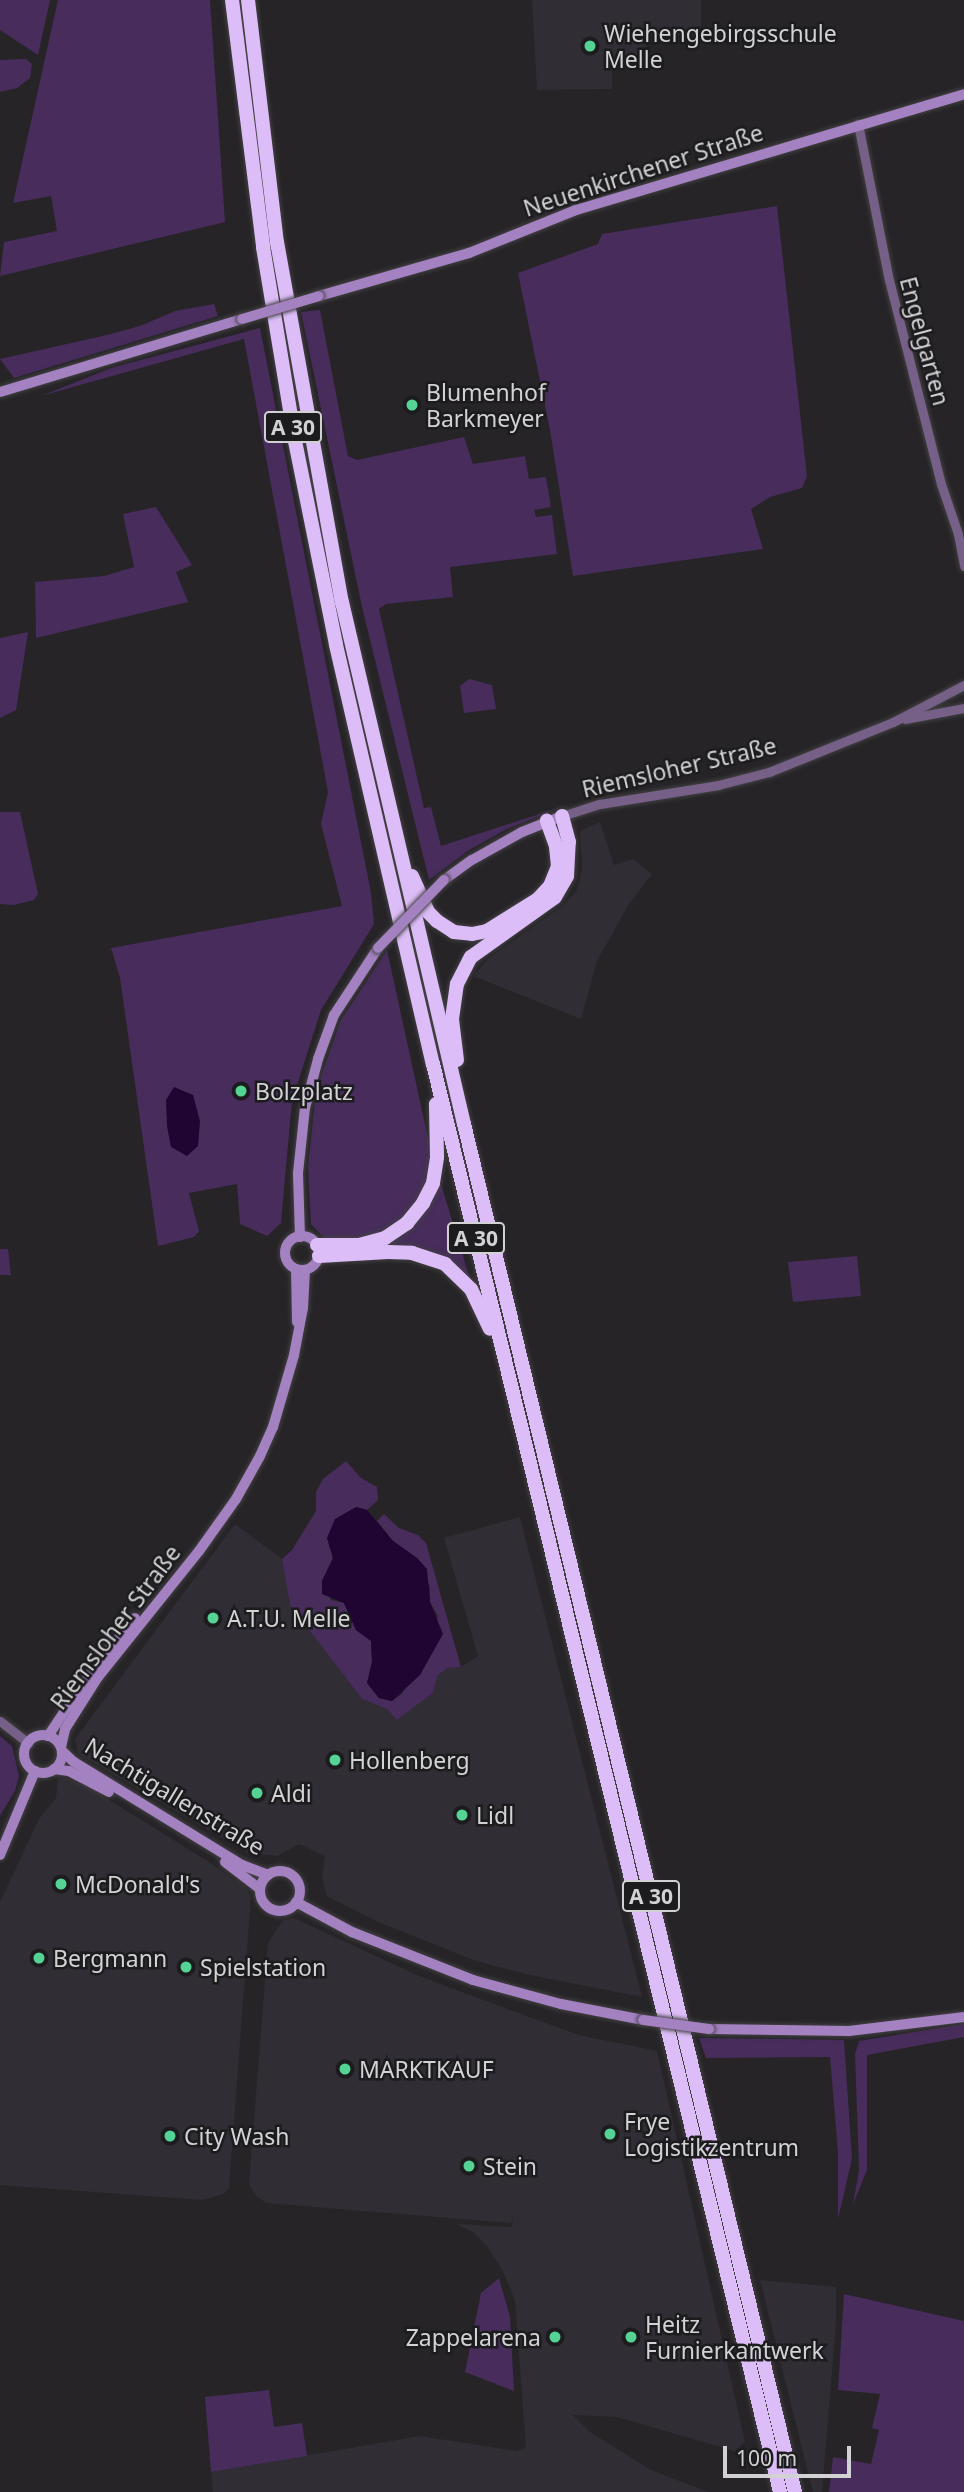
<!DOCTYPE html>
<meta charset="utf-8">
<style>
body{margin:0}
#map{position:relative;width:964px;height:2492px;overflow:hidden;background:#262427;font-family:"Noto Sans",sans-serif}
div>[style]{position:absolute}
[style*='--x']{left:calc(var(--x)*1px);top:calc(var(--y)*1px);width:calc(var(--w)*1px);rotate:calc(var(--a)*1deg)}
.built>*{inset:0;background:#312d34}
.green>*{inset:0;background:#472c5c}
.water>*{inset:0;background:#200431}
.roads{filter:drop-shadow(0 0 2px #424043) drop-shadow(0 0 2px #424043)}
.tertiary>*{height:9px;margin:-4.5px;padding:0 4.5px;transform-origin:4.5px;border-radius:4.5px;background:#766087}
.secondary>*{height:10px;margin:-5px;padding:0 5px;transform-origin:5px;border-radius:5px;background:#a481c0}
.secondary>.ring{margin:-5px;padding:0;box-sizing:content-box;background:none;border:10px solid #a481c0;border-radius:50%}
.motorway>*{height:14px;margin:-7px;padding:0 7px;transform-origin:7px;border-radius:7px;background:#ddbdf8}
.bridges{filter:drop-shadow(0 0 2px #424043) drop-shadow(0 0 2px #424043)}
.secondary-bridge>*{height:10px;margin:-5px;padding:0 5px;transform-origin:5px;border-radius:5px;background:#a481c0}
.dots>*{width:19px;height:19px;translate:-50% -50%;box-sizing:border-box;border:4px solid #1c1b1d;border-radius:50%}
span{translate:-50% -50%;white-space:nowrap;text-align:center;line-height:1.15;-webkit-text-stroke:5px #1c1b1d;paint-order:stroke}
.shield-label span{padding:2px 5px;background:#1c1b1d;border:2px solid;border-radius:5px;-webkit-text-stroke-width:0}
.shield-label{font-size:21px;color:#d2d1d3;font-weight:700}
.poi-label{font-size:23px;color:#d2d1d3}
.left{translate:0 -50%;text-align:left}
.right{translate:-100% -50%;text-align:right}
.street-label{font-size:23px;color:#d2d1d3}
.scale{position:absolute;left:723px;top:2446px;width:128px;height:32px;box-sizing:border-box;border:4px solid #d2d1d3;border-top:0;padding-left:9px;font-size:21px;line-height:24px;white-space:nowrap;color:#d2d1d3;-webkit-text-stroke:5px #1c1b1d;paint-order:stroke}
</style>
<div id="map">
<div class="built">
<i style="clip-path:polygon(532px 0,701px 0,701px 35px,646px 35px,646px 56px,612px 59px,612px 89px,537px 90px)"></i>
<i style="clip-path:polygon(600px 822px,614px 865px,633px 859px,652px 874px,629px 904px,597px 961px,581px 1019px,473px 976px,489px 958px,561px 907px,577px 891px,582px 870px,580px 831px)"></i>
<i style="clip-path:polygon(520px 1517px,642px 1997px,530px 1975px,476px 1961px,378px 1922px,327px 1896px,322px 1878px,325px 1856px,299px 1844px,277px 1856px,248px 1853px,78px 1754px,75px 1739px,235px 1524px,282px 1559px,290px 1605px,362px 1699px,387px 1709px,397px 1720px,433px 1693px,438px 1675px,448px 1668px,461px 1667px,478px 1656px,444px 1538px)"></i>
<i style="clip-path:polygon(65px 1778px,90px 1788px,209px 1862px,245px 1887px,251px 1896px,229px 2188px,224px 2194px,202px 2200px,0 2185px,0 1902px,39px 1819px,56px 1798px,58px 1779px)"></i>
<i style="clip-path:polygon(294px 1918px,419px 1976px,529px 2017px,579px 2035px,657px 2051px,745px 2442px,734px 2451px,617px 2417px,573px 2415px,590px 2432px,651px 2470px,708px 2492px,213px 2492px,211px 2472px,420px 2436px,517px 2451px,526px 2448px,515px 2300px,503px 2271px,487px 2246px,473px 2232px,456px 2224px,512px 2227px,513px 2215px,511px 2223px,266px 2203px,256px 2196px,249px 2184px,268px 1943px,283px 1920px)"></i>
<i style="clip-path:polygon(760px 2280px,836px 2287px,836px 2323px,822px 2492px,813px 2492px)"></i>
</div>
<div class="green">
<i style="clip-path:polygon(0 0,50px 0,38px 55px,0 30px)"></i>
<i style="clip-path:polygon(58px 0,210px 0,225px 222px,0 276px,4px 242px,57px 231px,51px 196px,13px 203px)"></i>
<i style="clip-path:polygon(26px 59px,32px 64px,30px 78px,17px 88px,0 92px,0 60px)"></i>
<i style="clip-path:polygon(777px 206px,807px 476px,802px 488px,770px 497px,751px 509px,763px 549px,573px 576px,550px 430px,518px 273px,598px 244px,602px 234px)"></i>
<i style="clip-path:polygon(214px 304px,218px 316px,14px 378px,0 359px,107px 335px,140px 326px,175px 311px)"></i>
<i style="clip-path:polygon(320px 310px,348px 456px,357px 460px,464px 437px,473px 464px,525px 456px,529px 479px,546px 477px,551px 507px,534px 510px,536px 517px,552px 515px,557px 554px,450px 567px,453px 597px,386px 604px,379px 609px,424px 808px,431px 807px,441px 846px,561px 807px,507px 829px,469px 850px,429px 880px,362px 607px,301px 312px)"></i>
<i style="clip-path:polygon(260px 328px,371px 893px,374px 924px,321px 1010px,292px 1101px,281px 1223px,267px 1236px,240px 1224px,237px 1184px,189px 1193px,199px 1231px,194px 1237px,158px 1246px,120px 978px,111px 948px,342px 906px,321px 824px,328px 792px,244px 339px,41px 396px,111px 368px)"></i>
<i style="clip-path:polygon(156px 507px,192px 565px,176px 572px,188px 602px,36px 638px,35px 582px,104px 576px,134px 567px,123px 514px)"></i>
<i style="clip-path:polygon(28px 632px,16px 710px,0 718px,0 638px)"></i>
<i style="clip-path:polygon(469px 679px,492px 685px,496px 709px,464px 713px,460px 686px)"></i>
<i style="clip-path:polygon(0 812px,20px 812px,38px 894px,34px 900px,14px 905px,0 904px)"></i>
<i style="clip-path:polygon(387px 950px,431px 1152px,479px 1308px,455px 1276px,423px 1259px,326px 1240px,311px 1224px,308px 1167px,316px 1091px,341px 1020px)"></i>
<i style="clip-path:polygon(0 1249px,8px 1249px,11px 1275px,0 1275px)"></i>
<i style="clip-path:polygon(857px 1256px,861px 1296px,793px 1302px,788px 1262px)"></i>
<i style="clip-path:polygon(346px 1461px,361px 1478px,377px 1487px,378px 1500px,367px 1510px,356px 1507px,327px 1538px,333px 1558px,322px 1581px,331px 1600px,344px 1603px,356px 1630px,371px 1641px,372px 1662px,367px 1683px,379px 1698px,392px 1701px,402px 1694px,438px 1616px,430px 1602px,430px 1587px,417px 1558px,393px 1541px,377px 1521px,384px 1514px,399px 1528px,418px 1535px,426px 1543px,461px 1667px,448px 1668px,438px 1675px,433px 1693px,397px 1720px,387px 1709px,362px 1699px,290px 1605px,282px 1559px,292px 1550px,316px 1511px,316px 1492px,323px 1479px)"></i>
<i style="clip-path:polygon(0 1736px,12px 1746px,19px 1776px,15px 1791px,0 1816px)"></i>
<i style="clip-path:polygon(964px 2024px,964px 2037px,867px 2055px,867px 2170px,853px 2204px,859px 2170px,855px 2054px,859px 2041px)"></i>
<i style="clip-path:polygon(699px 2038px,844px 2040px,852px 2159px,838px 2219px,838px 2152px,830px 2057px,706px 2058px)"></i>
<i style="clip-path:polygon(499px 2278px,510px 2317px,514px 2391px,465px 2372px,481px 2293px)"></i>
<i style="clip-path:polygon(844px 2294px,964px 2321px,964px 2492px,829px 2492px,833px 2457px,871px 2464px,879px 2430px,872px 2428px,880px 2394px,838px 2390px)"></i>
<i style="clip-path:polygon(269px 2390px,274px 2427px,302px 2423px,307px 2456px,211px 2472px,205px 2397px)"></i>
</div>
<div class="water">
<i style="clip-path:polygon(174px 1087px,193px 1095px,200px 1121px,198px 1146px,187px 1156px,171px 1147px,167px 1126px,166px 1100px)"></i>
<i style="clip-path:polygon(356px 1507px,367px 1510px,393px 1541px,417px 1558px,427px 1569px,430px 1602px,443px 1634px,420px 1675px,392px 1701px,379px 1698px,367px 1683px,372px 1662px,371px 1641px,356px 1630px,344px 1603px,322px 1594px,322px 1581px,333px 1558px,327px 1538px,335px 1519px)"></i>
</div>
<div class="roads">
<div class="tertiary">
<i style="--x:858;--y:124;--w:159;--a:78.8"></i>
<i style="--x:889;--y:280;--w:211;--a:75.7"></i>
<i style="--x:941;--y:484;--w:53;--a:71.2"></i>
<i style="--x:958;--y:534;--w:33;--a:79"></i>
<i style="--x:905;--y:719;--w:60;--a:-10.6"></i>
<i style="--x:562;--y:816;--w:40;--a:-18"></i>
<i style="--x:600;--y:804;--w:120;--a:-9.1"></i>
<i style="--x:718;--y:785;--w:53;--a:-14.3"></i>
<i style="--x:769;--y:772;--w:134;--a:-22"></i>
<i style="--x:893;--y:722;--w:80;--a:-27.5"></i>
<i style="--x:0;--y:1721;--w:36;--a:38"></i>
</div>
<div class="secondary">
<i style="--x:319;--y:296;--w:156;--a:-16"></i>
<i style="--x:469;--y:253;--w:115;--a:-21.9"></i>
<i style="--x:576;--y:210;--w:405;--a:-16.6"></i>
<i style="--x:0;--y:392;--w:253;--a:-16.8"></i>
<i style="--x:444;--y:880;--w:34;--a:-36"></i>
<i style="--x:472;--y:860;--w:57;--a:-29.2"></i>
<i style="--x:522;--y:832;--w:43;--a:-21.8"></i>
<i class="ring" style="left:285px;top:1236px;width:24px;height:24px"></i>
<i style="--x:300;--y:1237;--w:64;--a:-91.8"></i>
<i style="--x:298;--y:1173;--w:65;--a:-83.9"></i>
<i style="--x:305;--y:1108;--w:51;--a:-75.1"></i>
<i style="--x:318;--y:1059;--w:47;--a:-70"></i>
<i style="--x:334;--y:1015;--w:80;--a:-56.7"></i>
<i style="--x:296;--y:1269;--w:53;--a:88.9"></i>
<i class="ring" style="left:24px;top:1735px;width:28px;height:28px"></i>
<i style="--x:48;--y:1736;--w:73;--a:-56.1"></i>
<i style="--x:89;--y:1675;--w:73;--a:-51.1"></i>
<i style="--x:61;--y:1747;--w:18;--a:-77"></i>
<i style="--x:65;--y:1729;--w:62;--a:-57.6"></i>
<i style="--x:98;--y:1677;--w:161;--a:-51.3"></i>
<i style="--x:199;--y:1551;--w:64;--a:-54.6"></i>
<i style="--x:236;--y:1499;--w:49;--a:-60.8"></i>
<i style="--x:260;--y:1456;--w:32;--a:-66"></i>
<i style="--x:273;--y:1427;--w:75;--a:-73.7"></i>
<i style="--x:294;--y:1355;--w:48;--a:-79.2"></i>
<i style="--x:303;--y:1308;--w:38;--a:-87"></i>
<i style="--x:62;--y:1751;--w:16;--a:43"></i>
<i style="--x:74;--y:1762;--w:197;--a:31.5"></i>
<i style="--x:242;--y:1865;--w:28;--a:21"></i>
<i style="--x:54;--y:1769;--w:15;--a:8"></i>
<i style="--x:69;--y:1771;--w:45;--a:27.7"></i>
<i style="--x:0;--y:1855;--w:91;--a:-67.4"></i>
<i style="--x:225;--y:1862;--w:44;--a:37.6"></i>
<i class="ring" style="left:260px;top:1871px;width:30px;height:30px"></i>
<i style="--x:296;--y:1902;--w:64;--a:28.2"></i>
<i style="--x:352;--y:1932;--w:130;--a:21.6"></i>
<i style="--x:473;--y:1980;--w:91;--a:15.3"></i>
<i style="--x:561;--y:2004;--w:84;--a:11"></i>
<i style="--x:709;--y:2029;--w:140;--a:0.8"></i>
<i style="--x:849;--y:2031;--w:116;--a:-6.9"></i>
</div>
<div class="motorway">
<i style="--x:232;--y:0;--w:249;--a:82.8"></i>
<i style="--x:263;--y:247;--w:197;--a:80.6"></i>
<i style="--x:295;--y:441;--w:208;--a:78.6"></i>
<i style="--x:336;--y:645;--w:430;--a:77"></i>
<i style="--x:433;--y:1064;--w:1470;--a:76.34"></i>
<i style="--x:248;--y:0;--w:244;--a:83.2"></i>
<i style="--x:277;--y:242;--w:366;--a:79.8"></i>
<i style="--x:342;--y:602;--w:536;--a:76.85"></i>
<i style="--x:464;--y:1124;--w:1407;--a:76.4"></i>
<i style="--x:412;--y:876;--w:39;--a:66"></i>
<i style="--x:428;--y:912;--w:13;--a:45"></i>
<i style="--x:437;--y:921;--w:20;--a:33"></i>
<i style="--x:454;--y:932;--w:18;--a:6"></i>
<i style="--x:472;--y:934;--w:15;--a:-11"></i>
<i style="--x:487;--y:931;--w:60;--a:-32.1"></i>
<i style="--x:538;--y:899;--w:18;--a:-47"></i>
<i style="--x:550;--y:886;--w:22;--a:-68"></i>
<i style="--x:558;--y:866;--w:20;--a:-96"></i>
<i style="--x:556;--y:846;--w:27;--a:-110"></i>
<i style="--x:457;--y:1060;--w:41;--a:-97"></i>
<i style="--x:452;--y:1019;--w:35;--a:-82"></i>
<i style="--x:457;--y:984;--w:30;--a:-63"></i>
<i style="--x:471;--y:957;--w:103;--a:-35.5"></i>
<i style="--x:555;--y:897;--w:24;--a:-60"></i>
<i style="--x:567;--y:876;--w:34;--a:-87"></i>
<i style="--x:569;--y:842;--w:27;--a:-105"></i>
<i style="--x:317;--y:1245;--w:42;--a:0"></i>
<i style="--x:359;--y:1245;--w:27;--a:-15"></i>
<i style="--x:385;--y:1238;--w:27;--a:-34"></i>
<i style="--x:407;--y:1223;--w:26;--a:-51"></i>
<i style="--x:423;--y:1203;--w:22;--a:-63"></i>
<i style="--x:433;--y:1183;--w:26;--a:-81"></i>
<i style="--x:437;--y:1157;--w:53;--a:-91.1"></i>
<i style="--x:319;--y:1256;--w:69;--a:-3.3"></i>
<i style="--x:388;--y:1252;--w:24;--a:2"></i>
<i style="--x:412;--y:1253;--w:35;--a:18"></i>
<i style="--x:445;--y:1264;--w:36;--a:44"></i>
<i style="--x:471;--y:1289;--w:44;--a:64.6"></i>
</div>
</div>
<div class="bridges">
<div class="secondary-bridge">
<i style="--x:242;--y:319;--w:80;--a:-16.6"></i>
<i style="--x:378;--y:948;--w:95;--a:-45.9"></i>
<i style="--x:643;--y:2020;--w:67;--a:7.8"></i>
</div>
</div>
<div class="dots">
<i style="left:590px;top:46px;background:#54d395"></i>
<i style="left:412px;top:405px;background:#54d395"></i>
<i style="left:241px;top:1091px;background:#54d395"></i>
<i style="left:213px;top:1618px;background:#54d395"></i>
<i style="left:335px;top:1760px;background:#54d395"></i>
<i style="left:257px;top:1793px;background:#54d395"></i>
<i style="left:462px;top:1815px;background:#54d395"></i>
<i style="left:61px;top:1884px;background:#54d395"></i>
<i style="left:39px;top:1958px;background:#54d395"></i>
<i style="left:186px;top:1967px;background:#54d395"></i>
<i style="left:345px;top:2069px;background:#54d395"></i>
<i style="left:610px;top:2134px;background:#54d395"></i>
<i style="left:170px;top:2136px;background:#54d395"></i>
<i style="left:469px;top:2166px;background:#54d395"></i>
<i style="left:555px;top:2337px;background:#54d395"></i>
<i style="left:631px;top:2337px;background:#54d395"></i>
</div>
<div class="shield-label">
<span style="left:293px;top:427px">A 30</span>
<span style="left:476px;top:1238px">A 30</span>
<span style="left:651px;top:1896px">A 30</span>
</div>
<div class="poi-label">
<span class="left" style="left:604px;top:46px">Wiehengebirgsschule<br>Melle</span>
<span class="left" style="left:426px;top:405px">Blumenhof<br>Barkmeyer</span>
<span class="left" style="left:255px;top:1091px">Bolzplatz</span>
<span class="left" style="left:227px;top:1618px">A.T.U. Melle</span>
<span class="left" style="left:349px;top:1760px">Hollenberg</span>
<span class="left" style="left:271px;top:1793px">Aldi</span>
<span class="left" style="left:476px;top:1815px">Lidl</span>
<span class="left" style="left:75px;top:1884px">McDonald's</span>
<span class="left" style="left:53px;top:1958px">Bergmann</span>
<span class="left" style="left:200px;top:1967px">Spielstation</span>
<span class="left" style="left:359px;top:2069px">MARKTKAUF</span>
<span class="left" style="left:624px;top:2134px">Frye<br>Logistikzentrum</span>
<span class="left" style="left:184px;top:2136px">City Wash</span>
<span class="left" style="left:483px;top:2166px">Stein</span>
<span class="left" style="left:645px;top:2337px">Heitz<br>Furnierkantwerk</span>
<span class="right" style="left:541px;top:2337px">Zappelarena</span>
</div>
<div class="street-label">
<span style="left:643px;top:170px;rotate:-18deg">Neuenkirchener Straße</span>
<span style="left:925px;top:341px;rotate:75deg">Engelgarten</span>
<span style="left:679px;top:767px;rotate:-13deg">Riemsloher Straße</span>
<span style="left:115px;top:1627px;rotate:-53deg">Riemsloher Straße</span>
<span style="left:175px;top:1796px;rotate:31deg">Nachtigallenstraße</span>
</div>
<div class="scale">100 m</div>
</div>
